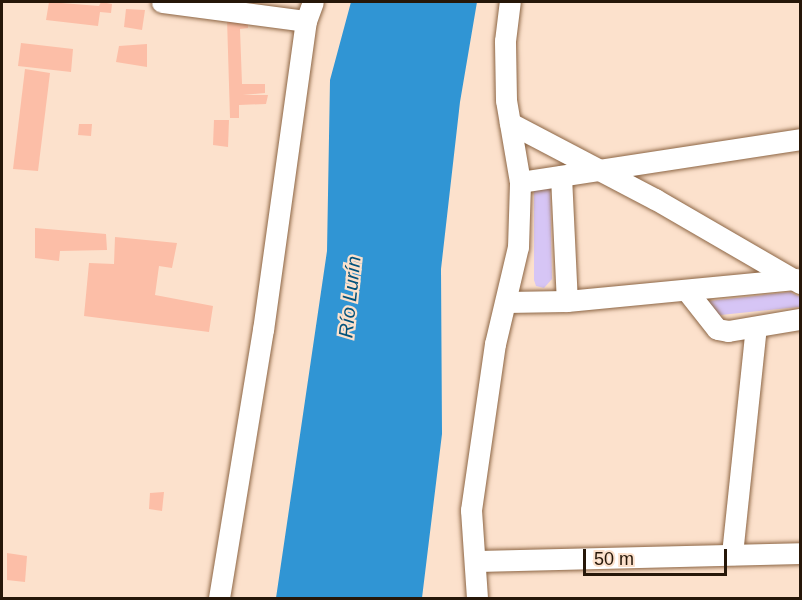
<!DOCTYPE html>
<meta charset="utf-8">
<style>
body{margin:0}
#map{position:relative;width:802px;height:600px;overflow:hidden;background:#fce1cc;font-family:Helvetica,sans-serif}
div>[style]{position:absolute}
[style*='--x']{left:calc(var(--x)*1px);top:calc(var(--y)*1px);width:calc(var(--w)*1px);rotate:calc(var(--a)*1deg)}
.green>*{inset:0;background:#d6c5f5}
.water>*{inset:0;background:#3095d4}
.building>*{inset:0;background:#fcbea7}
.roads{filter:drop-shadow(0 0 2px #8c6544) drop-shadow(0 0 2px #8c6544)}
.street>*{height:21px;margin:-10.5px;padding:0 10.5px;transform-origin:10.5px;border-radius:10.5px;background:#fff}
span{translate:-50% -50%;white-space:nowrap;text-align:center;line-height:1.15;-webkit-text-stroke:4.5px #fce1cc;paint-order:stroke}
.water-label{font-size:20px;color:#02527b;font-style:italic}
.frame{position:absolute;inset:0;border:3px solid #261709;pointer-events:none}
.scale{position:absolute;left:583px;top:549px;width:144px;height:27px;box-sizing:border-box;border:3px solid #261709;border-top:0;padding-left:8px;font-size:18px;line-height:21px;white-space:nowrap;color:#261709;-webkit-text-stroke:4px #fce1cc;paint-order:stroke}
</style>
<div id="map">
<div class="green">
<i style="clip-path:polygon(534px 184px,550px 184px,552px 279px,544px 288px,536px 286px,534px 280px)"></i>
<i style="clip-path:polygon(790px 292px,800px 297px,799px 307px,711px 316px,709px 301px)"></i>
</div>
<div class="water">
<i style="clip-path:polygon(351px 2px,477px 2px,460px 102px,441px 269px,442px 434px,422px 598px,276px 598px,327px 251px,330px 80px)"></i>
</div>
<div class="building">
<i style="clip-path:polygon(49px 2px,99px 6px,101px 2px,112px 4px,111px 13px,100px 12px,98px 26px,46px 20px)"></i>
<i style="clip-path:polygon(126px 9px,145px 10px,142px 30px,124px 27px)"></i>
<i style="clip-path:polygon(227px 19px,248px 19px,248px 28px,240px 29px,242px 84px,265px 84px,265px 93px,243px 95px,268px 95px,266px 104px,239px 105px,239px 118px,230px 118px)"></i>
<i style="clip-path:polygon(21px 43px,73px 49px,71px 72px,18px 66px)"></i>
<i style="clip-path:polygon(147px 44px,147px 67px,116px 62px,119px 46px)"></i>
<i style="clip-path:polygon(25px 69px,50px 73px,38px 171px,13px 169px)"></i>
<i style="clip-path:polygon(214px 120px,229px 120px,228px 147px,213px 145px)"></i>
<i style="clip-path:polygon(79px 124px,92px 124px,91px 136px,78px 135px)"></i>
<i style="clip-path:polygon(35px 228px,106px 234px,107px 250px,60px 251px,59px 261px,35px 258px)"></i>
<i style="clip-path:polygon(115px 237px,177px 243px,172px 268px,159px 266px,155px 295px,213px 306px,209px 332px,84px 316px,89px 263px,114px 264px)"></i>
<i style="clip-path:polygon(164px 492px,162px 511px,149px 509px,150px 493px)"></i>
<i style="clip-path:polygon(7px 553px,27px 556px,25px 582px,7px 580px)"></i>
</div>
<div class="roads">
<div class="street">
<i style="--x:162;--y:2;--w:145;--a:7.5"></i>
<i style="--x:510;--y:123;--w:164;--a:27.7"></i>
<i style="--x:655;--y:199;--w:168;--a:30.1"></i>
<i style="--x:561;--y:176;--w:125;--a:87.3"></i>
<i style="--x:520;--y:182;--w:283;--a:-8.7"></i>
<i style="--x:687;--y:291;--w:48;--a:51.7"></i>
<i style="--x:717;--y:329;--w:11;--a:10"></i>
<i style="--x:728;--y:331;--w:73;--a:-9.5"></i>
<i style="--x:506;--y:302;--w:61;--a:-0.9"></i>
<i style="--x:567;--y:301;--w:231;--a:-5.5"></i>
<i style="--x:732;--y:554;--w:228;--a:-84"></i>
<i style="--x:478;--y:561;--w:322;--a:-1.4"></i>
<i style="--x:219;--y:598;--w:272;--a:-80.7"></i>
<i style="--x:263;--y:330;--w:312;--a:-82.1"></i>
<i style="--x:306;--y:21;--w:20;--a:-70"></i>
<i style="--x:477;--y:598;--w:88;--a:-93.9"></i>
<i style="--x:471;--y:510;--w:168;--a:-81.8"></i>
<i style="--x:495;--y:344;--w:100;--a:-76.7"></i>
<i style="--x:518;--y:247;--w:65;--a:-88.2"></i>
<i style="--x:520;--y:182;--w:83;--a:-99.7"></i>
<i style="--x:506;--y:100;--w:59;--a:-91"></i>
<i style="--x:505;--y:41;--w:39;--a:-83"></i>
</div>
</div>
<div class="water-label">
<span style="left:350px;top:297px;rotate:-84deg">Río Lurín</span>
</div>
<div class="frame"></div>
<div class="scale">50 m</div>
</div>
